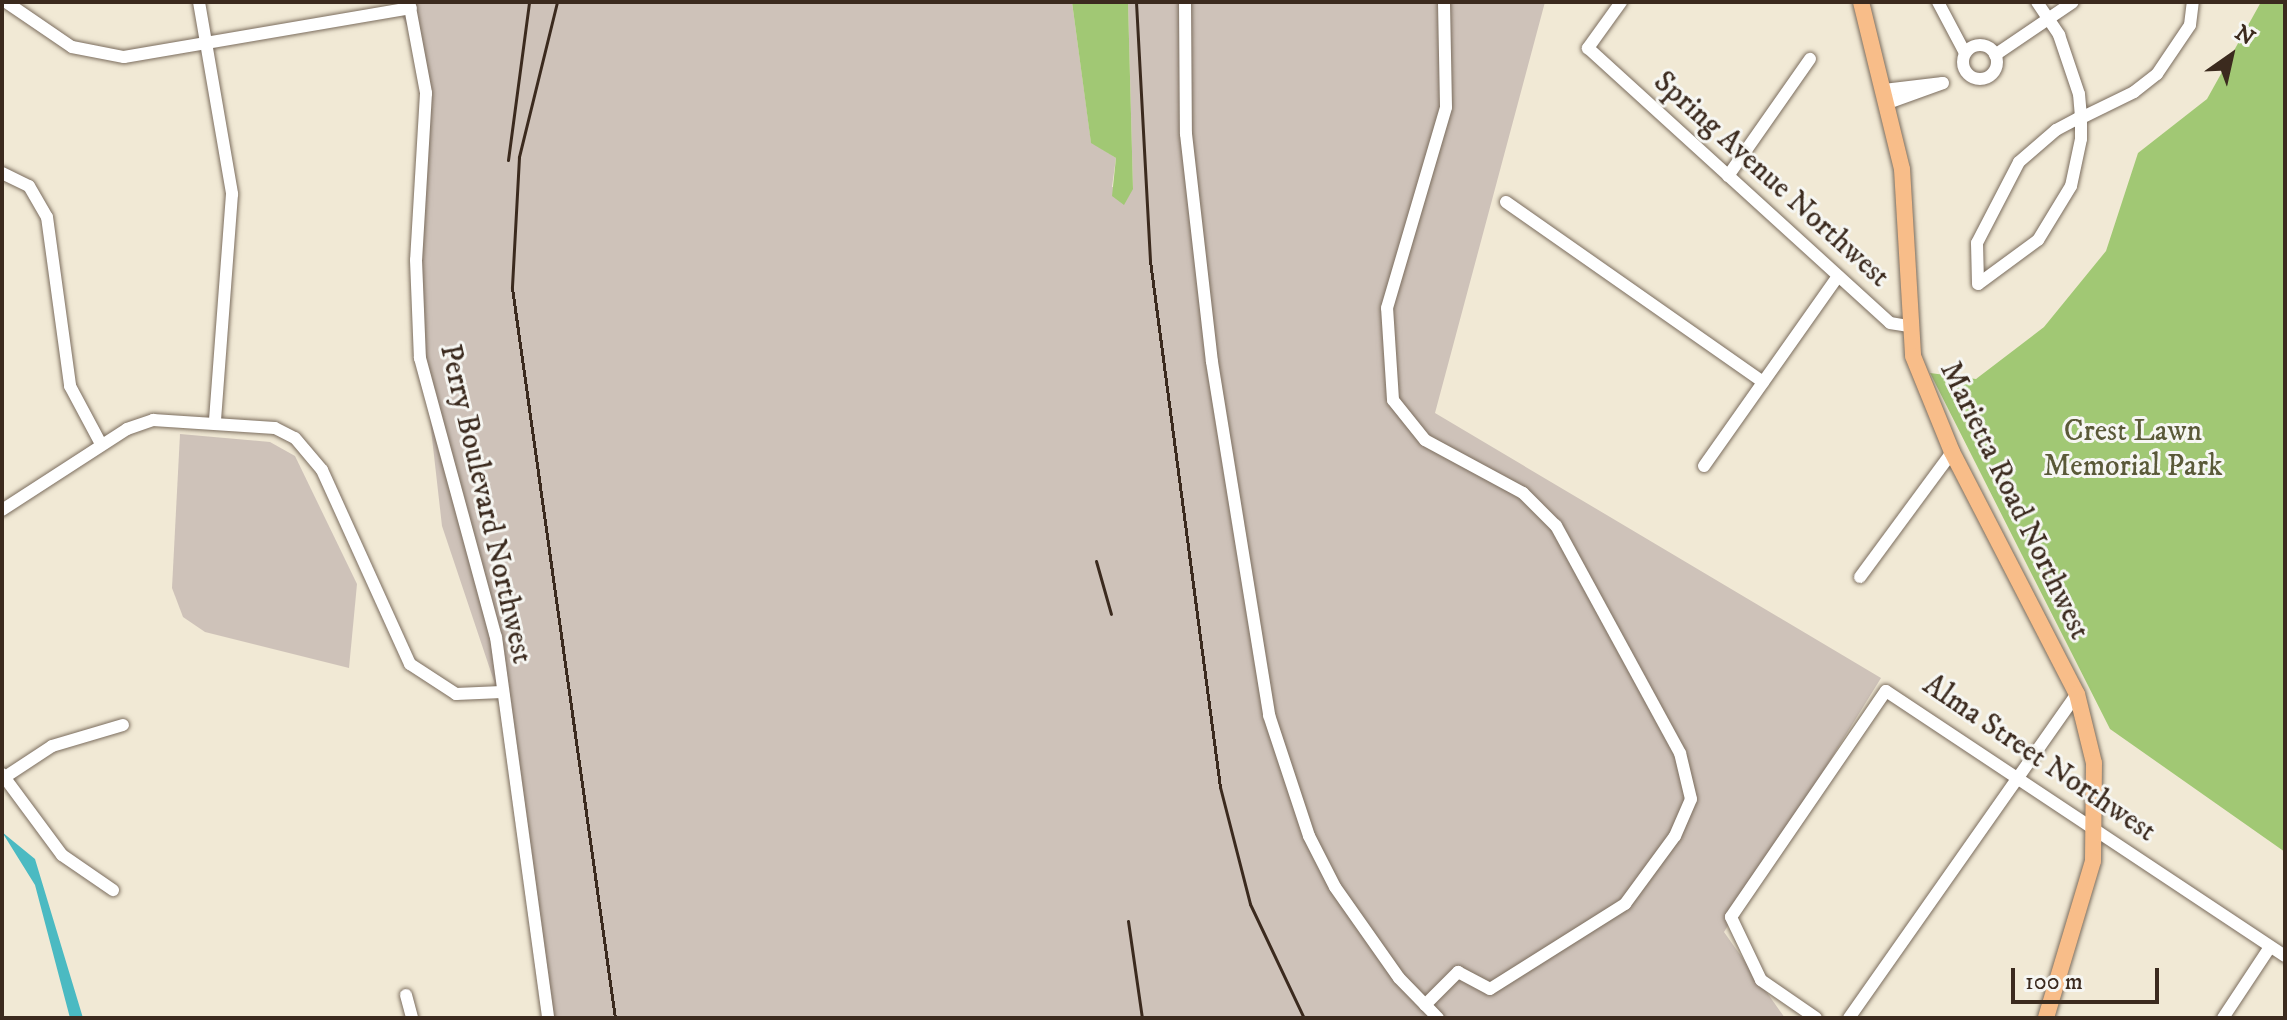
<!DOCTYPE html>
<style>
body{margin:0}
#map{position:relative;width:2287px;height:1020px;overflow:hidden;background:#f1e9d5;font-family:"IM FELL DW Pica",serif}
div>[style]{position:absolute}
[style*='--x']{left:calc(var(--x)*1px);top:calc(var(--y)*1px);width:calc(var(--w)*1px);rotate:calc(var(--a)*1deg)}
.industrial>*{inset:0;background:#cec2b9}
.green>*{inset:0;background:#a1c874}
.water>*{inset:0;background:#4bbac2}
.roads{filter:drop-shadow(0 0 2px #7b6d5e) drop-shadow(0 0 2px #7b6d5e)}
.minor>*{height:12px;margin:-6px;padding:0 6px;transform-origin:6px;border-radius:6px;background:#fff}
.minor>.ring{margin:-6px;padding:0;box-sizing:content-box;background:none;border:12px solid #fff;border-radius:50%}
.major>*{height:16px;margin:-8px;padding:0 8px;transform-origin:8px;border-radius:8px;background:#f8bd89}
.rail>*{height:3px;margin:-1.5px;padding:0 1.5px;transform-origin:1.5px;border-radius:1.5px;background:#3b2a1e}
span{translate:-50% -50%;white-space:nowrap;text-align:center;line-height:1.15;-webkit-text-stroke:6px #f6f6f2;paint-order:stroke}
.street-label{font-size:30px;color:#3b2a1e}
.park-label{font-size:30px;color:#5a5938}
.frame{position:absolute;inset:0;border:4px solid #3b2a1e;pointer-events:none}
.north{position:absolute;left:2191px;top:16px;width:80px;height:80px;-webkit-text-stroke:6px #f6f6f2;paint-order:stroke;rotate:34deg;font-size:22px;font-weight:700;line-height:32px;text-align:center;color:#3b2a1e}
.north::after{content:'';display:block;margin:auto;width:28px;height:36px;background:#3b2a1e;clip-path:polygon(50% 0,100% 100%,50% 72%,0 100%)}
.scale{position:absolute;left:2011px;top:968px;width:148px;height:36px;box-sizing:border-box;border:4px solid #3b2a1e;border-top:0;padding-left:10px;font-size:24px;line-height:28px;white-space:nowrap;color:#3b2a1e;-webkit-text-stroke:6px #f6f6f2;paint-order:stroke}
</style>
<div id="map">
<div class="industrial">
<i style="clip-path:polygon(396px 2px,1072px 2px,1091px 142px,1116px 158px,1112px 187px,1133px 189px,1128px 2px,1545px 2px,1435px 413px,1881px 678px,1724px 932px,1785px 1018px,551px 1018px,503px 708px,442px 526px,419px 323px,425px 68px)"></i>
<i style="clip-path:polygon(180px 434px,270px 442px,295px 456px,357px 584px,349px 668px,205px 632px,183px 617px,172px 588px)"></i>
</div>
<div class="green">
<i style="clip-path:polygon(1072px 2px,1128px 2px,1133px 189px,1124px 205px,1112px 196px,1116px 158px,1091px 143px)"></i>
<i style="clip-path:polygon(2261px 2px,2285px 2px,2285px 852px,2110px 729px,1930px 373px,1976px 379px,2044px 327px,2106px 251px,2138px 153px,2207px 99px)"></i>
</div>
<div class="water">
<i style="clip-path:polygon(2px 832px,35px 859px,83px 1018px,70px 1018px,35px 885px)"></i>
</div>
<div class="roads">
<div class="minor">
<i style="--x:6;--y:2;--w:80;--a:34.3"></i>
<i style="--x:72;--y:47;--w:53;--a:10.9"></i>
<i style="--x:124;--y:57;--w:291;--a:-9.7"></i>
<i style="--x:199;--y:2;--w:195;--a:80.2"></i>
<i style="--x:232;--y:194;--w:228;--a:94.3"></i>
<i style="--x:409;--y:2;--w:93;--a:79.4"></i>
<i style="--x:426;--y:93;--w:167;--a:93.4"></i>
<i style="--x:416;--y:260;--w:98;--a:87.7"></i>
<i style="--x:420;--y:358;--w:289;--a:74.8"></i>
<i style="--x:496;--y:637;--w:385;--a:82.2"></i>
<i style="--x:1185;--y:2;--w:132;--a:89.6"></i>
<i style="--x:1186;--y:134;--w:229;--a:83.5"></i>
<i style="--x:1212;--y:362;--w:358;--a:80.8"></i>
<i style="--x:1269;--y:715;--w:127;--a:71.7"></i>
<i style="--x:1309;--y:836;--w:57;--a:63"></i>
<i style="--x:1335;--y:887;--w:111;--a:54.9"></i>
<i style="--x:1399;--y:978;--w:56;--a:45.7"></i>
<i style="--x:1621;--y:2;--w:57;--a:125.7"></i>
<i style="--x:1588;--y:48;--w:408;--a:42.3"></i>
<i style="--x:1890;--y:323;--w:18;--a:9"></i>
<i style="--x:1938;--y:2;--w:58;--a:62.1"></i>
<i style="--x:2037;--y:2;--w:40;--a:56"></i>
<i style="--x:2059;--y:35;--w:62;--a:71.3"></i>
<i style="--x:2079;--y:94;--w:24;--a:85"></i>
<i style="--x:2081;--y:118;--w:21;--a:90"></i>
<i style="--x:2081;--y:139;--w:48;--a:102"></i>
<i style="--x:2071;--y:186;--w:63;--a:121.4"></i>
<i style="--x:2038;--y:240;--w:74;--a:143.7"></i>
<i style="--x:1978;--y:284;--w:41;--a:-91.4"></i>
<i style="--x:1977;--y:243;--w:91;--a:-62.6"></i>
<i style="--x:2019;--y:162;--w:49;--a:-40.9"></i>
<i style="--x:2056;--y:130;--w:24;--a:-28"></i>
<i style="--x:2077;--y:119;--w:4;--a:-14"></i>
<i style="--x:2081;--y:118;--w:59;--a:-26.1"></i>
<i style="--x:2134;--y:92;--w:29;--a:-38"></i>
<i style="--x:2157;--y:74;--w:59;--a:-56"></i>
<i style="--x:2190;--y:25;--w:23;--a:-83"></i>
<i class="ring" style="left:1963px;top:45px;width:22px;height:22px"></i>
<i style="--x:1995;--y:55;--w:94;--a:-34.2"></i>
<i style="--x:1884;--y:90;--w:59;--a:-6.8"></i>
<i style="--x:1943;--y:83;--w:59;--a:160"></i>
<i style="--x:2;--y:173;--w:30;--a:26"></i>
<i style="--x:29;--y:186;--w:36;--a:60"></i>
<i style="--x:47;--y:217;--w:171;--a:82.2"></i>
<i style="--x:70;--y:386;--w:66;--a:61.9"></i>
<i style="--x:1728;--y:176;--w:143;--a:-55"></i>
<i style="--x:1506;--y:202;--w:314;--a:35"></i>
<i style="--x:1704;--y:466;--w:232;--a:-54.8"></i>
<i style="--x:2;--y:510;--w:149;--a:-32.9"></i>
<i style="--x:127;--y:429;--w:28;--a:-19"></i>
<i style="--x:153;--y:420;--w:122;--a:3.8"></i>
<i style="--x:275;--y:428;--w:22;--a:27"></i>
<i style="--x:295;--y:438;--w:42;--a:49.8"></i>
<i style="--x:322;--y:470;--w:213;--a:65.6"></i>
<i style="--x:410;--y:664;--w:55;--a:33.1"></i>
<i style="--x:456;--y:694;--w:46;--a:-2.5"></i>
<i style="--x:1860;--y:577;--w:155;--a:-53.6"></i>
<i style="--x:2;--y:774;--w:101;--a:53.5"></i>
<i style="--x:62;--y:855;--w:62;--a:34.5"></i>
<i style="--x:5;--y:777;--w:56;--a:-33.4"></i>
<i style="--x:52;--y:746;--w:74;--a:-16.5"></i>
<i style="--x:406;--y:995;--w:24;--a:75"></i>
<i style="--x:1425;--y:1005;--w:47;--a:-45"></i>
<i style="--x:1458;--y:972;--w:36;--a:28"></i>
<i style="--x:1490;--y:989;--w:160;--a:-32.2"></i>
<i style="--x:1625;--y:904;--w:84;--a:-53.7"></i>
<i style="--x:1675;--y:836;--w:40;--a:-66.6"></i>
<i style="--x:1691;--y:799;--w:47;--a:-103.4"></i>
<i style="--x:1680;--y:753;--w:259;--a:-118.6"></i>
<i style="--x:1556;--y:526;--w:47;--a:-135"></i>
<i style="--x:1523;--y:493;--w:111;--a:-151.6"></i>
<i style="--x:1425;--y:440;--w:51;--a:-128.7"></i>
<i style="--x:1393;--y:400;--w:92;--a:-93.7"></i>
<i style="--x:1387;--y:308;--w:209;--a:-73.6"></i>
<i style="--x:1446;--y:107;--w:105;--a:-91.1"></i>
<i style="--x:1816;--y:1018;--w:67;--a:-145.4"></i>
<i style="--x:1761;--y:980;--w:70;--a:-115.5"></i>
<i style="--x:1731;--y:917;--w:274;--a:-55.6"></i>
<i style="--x:1886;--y:691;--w:479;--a:33.6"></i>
<i style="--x:1849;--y:1018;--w:396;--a:-54.9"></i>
<i style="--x:2223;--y:1018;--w:85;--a:-56.5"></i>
</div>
<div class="major">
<i style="--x:1861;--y:2;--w:172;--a:76.2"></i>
<i style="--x:1902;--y:169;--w:187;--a:86.6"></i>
<i style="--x:1913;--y:356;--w:104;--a:67.9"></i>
<i style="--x:1952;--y:452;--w:272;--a:62.7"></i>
<i style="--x:2077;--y:694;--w:71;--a:76.2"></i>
<i style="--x:2094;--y:763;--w:98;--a:90.6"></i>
<i style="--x:2093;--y:861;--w:164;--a:106.7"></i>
</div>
</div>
<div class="rail">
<i style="--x:557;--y:2;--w:160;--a:103.8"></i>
<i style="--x:519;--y:157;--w:131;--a:93.1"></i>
<i style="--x:512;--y:288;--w:737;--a:81.97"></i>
<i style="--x:1136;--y:2;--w:259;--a:86.9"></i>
<i style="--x:1150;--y:261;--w:531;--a:82.42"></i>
<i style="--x:1220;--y:787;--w:121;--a:75.6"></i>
<i style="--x:1250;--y:904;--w:126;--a:64.7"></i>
<i style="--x:508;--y:160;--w:159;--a:-82.4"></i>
<i style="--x:1096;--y:561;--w:55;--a:74.2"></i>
<i style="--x:1128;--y:921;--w:98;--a:81.8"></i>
</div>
<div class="street-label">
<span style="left:1771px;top:180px;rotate:42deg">Spring Avenue Northwest</span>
<span style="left:2014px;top:501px;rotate:64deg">Marietta Road Northwest</span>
<span style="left:485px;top:504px;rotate:77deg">Perry Boulevard Northwest</span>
<span style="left:2039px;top:759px;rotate:34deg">Alma Street Northwest</span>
</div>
<div class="park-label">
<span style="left:2133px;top:449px">Crest Lawn<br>Memorial Park</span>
</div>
<div class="frame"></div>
<div class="north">N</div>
<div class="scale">100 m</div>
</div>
